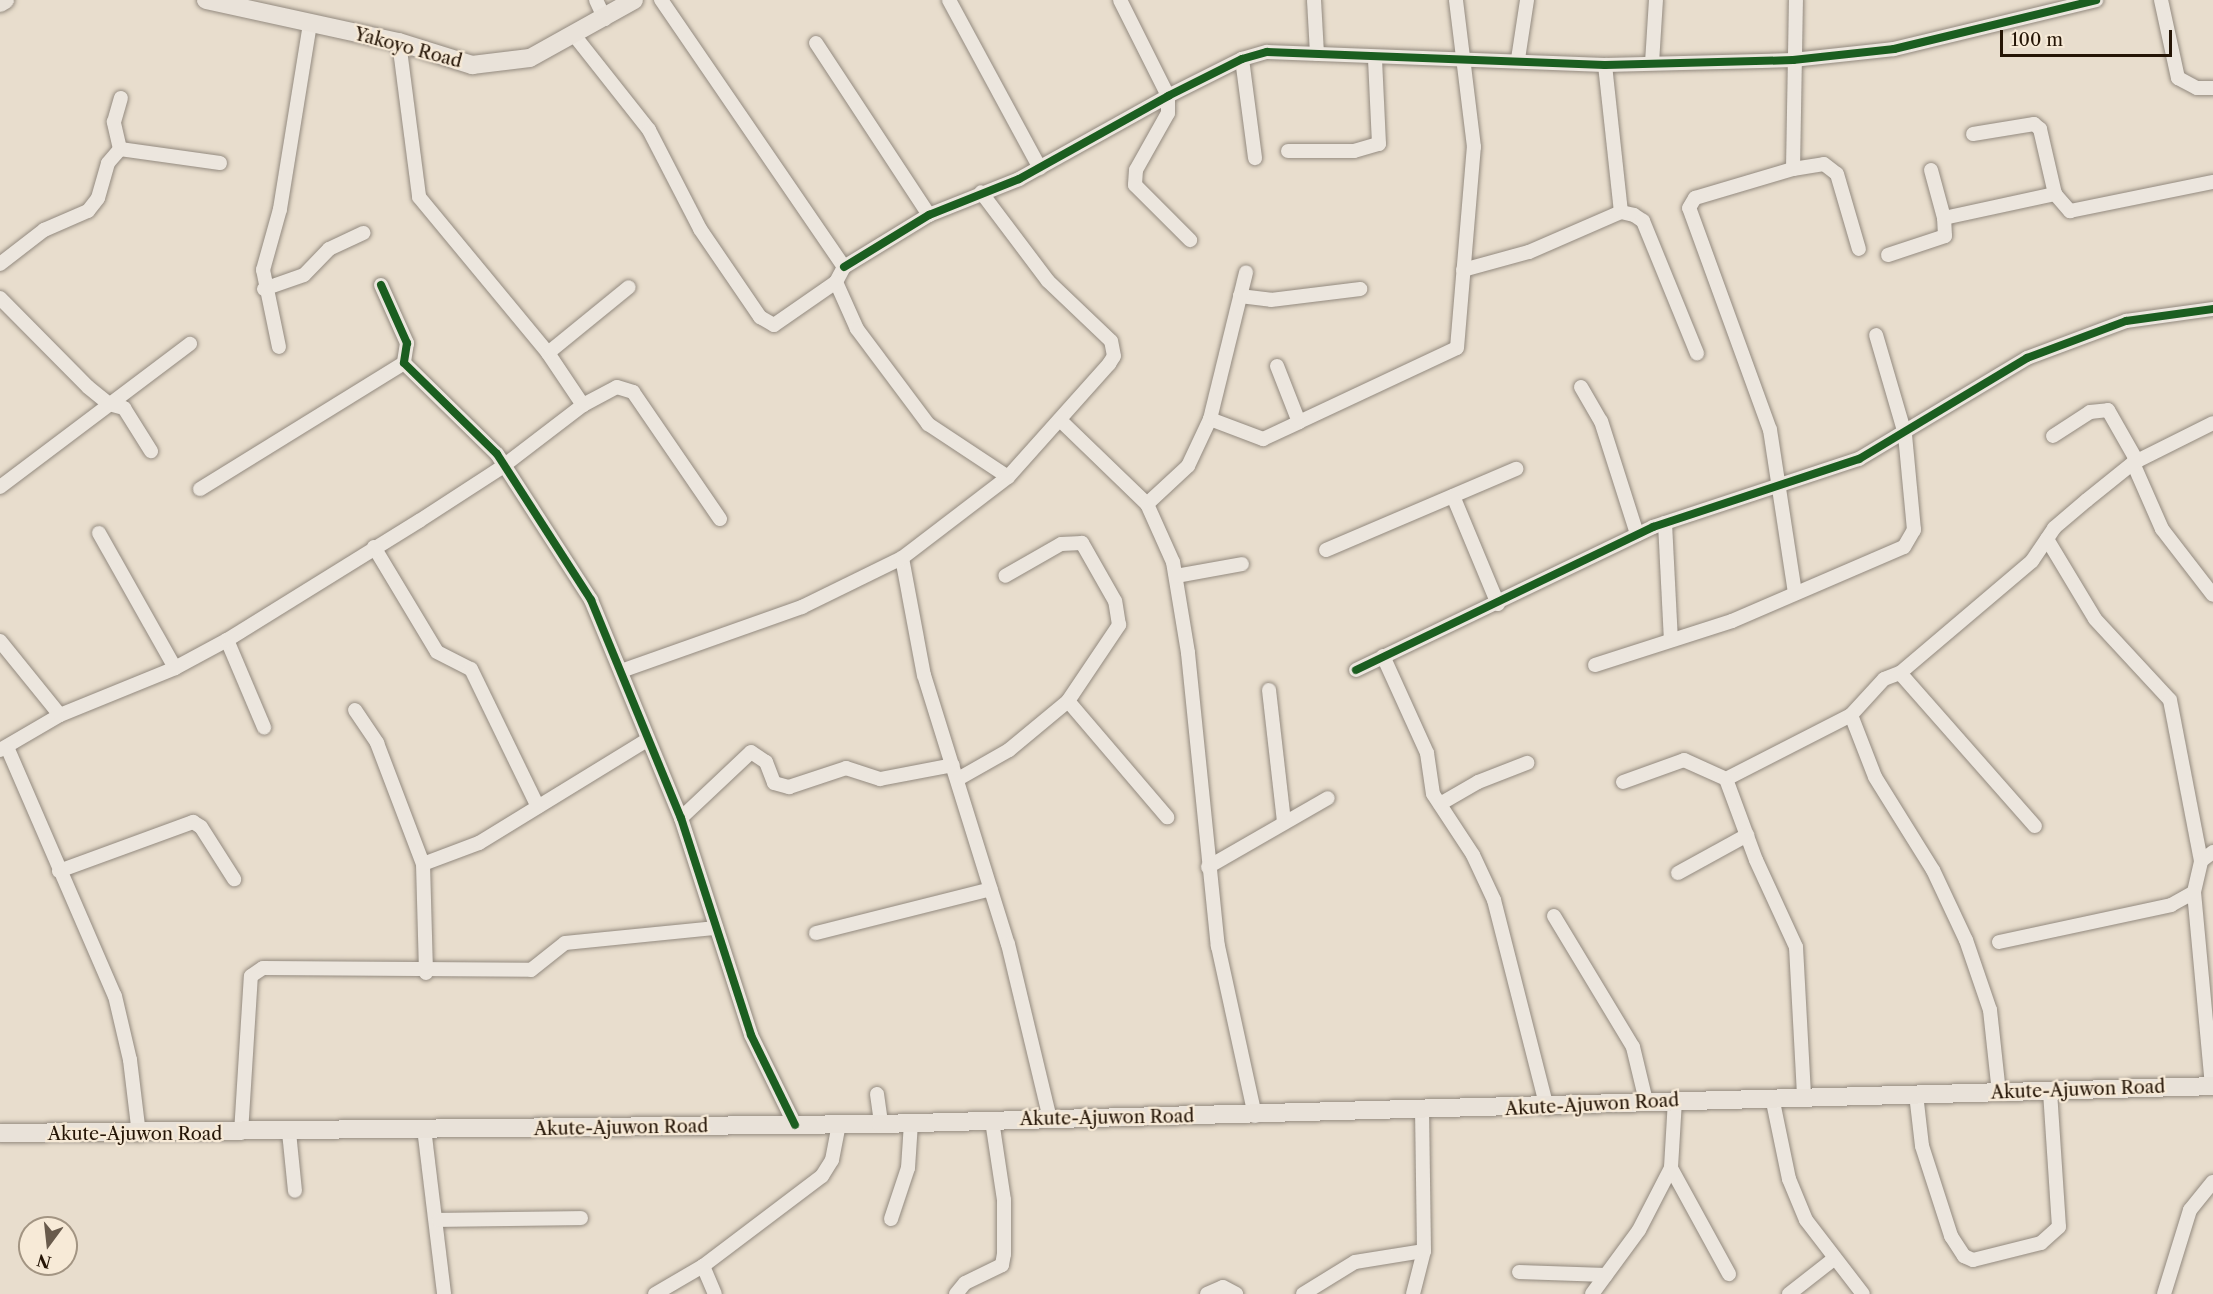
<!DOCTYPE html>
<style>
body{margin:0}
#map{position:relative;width:2213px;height:1294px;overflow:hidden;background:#e8ddcd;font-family:"Libre Caslon Text",serif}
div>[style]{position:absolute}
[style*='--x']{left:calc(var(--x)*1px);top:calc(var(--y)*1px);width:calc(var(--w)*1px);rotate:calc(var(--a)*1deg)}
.roads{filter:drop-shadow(0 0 2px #938a7f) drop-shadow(0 0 2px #938a7f)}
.minor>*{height:14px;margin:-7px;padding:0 7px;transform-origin:7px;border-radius:7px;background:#ece6de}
.major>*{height:18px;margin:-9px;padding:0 9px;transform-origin:9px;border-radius:9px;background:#e9e2d9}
.cycleway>*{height:8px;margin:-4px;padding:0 4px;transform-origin:4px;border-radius:4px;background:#1b5e20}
span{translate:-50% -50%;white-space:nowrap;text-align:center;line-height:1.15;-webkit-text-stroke:4.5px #f7ead7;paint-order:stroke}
.street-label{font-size:18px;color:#251506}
.north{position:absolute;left:18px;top:1216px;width:60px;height:60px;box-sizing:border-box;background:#f7ead7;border:2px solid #a39583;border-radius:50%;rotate:195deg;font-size:16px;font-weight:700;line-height:24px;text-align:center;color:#251506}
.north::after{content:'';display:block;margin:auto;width:21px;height:27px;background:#695b4c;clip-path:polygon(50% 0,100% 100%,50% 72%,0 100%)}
.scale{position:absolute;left:2000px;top:30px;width:172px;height:27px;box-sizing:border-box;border:3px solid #251506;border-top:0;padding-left:8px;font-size:18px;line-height:21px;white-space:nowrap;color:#251506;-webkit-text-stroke:4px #f7ead7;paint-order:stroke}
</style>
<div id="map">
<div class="roads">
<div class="minor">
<i style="--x:596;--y:0;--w:21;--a:65"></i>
<i style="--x:949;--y:0;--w:191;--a:61.6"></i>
<i style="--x:1120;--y:0;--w:107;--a:63.4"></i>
<i style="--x:1168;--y:96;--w:17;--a:90"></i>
<i style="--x:1168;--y:113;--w:65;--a:119.3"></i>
<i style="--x:1136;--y:170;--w:15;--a:94"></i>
<i style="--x:1135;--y:185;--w:78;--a:45"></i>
<i style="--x:1314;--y:0;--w:54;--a:86.8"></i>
<i style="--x:2161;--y:0;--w:80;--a:77.7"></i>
<i style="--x:2178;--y:78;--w:21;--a:28"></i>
<i style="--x:2197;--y:88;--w:16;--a:0"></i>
<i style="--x:574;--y:35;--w:121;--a:51.7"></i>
<i style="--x:649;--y:130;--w:111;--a:62.7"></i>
<i style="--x:700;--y:229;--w:107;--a:55.7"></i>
<i style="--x:760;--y:317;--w:16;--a:30"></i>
<i style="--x:774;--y:325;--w:75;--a:-34.7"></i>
<i style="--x:836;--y:282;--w:17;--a:-62"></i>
<i style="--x:844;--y:267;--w:324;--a:-124.4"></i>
<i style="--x:399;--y:42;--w:156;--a:82.6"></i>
<i style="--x:419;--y:197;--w:202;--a:50.4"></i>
<i style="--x:548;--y:353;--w:63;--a:56.1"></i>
<i style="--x:816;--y:43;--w:206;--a:56.7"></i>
<i style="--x:1242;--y:59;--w:100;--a:82.5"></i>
<i style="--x:1518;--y:59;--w:60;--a:-81.3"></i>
<i style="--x:1652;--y:63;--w:63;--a:-86.4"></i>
<i style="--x:1605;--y:65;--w:148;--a:83.8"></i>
<i style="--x:1973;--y:134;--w:62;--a:-9.3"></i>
<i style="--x:2034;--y:124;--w:8;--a:40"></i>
<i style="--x:2040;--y:129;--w:67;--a:77"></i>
<i style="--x:2055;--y:194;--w:23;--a:49"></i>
<i style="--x:2070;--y:211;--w:146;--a:-11.5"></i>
<i style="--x:120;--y:149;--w:28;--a:-103"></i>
<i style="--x:114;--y:122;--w:25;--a:-74"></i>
<i style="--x:1288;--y:151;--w:66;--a:0"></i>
<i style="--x:1354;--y:151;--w:26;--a:-16"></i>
<i style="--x:1379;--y:144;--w:84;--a:-92.7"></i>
<i style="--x:1793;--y:169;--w:169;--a:-89"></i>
<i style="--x:1931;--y:170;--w:50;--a:74.8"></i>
<i style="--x:1888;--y:255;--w:60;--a:-18.4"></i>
<i style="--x:1945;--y:236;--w:18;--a:-93"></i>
<i style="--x:1944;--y:218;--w:114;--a:-12.2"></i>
<i style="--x:0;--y:264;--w:56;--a:-37.7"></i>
<i style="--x:44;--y:230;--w:48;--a:-23.4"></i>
<i style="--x:88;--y:211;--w:16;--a:-52"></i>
<i style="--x:98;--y:198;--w:36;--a:-74"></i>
<i style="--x:108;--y:163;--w:18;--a:-49"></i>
<i style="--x:120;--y:149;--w:101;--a:8"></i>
<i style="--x:844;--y:267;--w:100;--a:-31.5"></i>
<i style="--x:929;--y:215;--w:97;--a:-21.8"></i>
<i style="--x:1019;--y:179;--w:171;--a:-29.1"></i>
<i style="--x:1168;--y:96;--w:83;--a:-26.6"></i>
<i style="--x:1242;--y:59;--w:26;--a:-16"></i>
<i style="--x:1267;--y:52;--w:338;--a:2.2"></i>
<i style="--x:1605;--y:65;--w:188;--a:-1.5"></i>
<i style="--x:1793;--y:60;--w:102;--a:-6.2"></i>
<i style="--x:1894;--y:49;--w:208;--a:-13.6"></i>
<i style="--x:1463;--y:270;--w:68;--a:-15.3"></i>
<i style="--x:1529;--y:252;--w:100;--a:-23.5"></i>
<i style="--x:1621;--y:212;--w:13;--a:13"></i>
<i style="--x:1634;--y:215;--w:11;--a:34"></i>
<i style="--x:1643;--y:221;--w:143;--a:67.8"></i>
<i style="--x:836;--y:282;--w:51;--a:65.9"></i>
<i style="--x:857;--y:329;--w:119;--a:53.2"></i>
<i style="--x:928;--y:424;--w:96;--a:33.5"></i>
<i style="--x:381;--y:285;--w:64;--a:65.9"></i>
<i style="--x:407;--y:343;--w:20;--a:99"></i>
<i style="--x:404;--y:363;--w:130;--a:44.4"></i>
<i style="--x:497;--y:454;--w:174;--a:57.2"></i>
<i style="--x:591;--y:600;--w:236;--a:67.6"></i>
<i style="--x:681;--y:818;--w:228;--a:72.1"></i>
<i style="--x:751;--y:1035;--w:100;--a:63.9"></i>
<i style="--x:264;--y:289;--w:42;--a:-19.3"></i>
<i style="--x:304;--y:275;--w:36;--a:-46"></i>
<i style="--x:329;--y:249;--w:38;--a:-25"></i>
<i style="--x:1240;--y:296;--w:31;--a:7"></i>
<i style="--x:1271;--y:300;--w:90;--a:-7"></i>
<i style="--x:0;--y:298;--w:125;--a:45.3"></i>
<i style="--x:88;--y:387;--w:27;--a:39"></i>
<i style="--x:109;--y:404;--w:16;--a:15"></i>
<i style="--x:124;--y:408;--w:51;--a:57.9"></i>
<i style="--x:279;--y:347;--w:79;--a:-101.7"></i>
<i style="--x:263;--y:270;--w:63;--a:-74.4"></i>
<i style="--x:280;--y:209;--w:187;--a:-80.8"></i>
<i style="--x:548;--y:353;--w:104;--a:-39.2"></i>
<i style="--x:1277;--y:366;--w:60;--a:68.6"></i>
<i style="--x:1299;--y:422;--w:174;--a:-25.1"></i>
<i style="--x:1457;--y:348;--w:202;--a:-85.2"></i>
<i style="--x:1474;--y:147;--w:148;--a:-97"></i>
<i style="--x:1581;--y:387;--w:39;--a:60"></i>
<i style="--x:1601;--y:421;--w:119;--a:72.3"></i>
<i style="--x:1210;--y:419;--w:57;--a:20.7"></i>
<i style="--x:1263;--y:439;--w:40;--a:-25"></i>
<i style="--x:1061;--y:421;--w:120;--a:44"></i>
<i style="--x:1147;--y:504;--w:64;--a:65.9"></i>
<i style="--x:1173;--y:562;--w:92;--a:80.6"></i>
<i style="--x:1188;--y:653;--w:295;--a:84.2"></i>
<i style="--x:1218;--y:946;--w:174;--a:77.7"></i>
<i style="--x:2053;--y:436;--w:44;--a:-33"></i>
<i style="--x:2090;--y:412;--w:18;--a:-6"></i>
<i style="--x:2108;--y:410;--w:59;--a:60.4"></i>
<i style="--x:2133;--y:463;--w:72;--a:66.3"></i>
<i style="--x:2162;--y:529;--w:83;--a:52.3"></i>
<i style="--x:0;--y:487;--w:238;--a:-37"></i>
<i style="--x:200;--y:489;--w:240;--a:-31.7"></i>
<i style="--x:1453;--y:496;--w:117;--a:67.4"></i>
<i style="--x:1147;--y:504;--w:56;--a:-42.8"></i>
<i style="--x:1188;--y:466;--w:52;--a:-64.9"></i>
<i style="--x:1210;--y:419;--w:151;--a:-76.2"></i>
<i style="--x:1665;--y:523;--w:117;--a:87.1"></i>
<i style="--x:99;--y:533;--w:155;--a:60.6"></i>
<i style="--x:2047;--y:539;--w:93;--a:59"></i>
<i style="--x:2095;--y:619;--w:110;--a:47.2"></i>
<i style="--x:2170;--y:700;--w:164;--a:79.1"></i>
<i style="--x:374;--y:547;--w:122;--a:59"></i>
<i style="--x:437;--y:652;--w:38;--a:27"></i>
<i style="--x:471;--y:669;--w:153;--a:64.1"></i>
<i style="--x:1326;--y:550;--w:207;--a:-23.1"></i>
<i style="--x:902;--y:558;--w:119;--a:79.4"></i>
<i style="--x:924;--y:675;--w:282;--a:72.7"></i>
<i style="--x:1008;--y:944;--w:180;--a:76.5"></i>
<i style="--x:1176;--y:576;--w:67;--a:-10.3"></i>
<i style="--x:1795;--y:593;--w:165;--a:-98.7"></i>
<i style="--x:1770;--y:430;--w:236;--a:-110"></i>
<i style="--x:1689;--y:208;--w:12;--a:-59"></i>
<i style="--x:1695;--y:198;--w:102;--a:-16.5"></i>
<i style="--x:1793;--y:169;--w:31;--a:-9"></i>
<i style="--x:1824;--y:164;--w:16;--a:38"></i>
<i style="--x:1837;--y:174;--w:78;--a:73.7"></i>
<i style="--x:227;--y:640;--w:95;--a:67"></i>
<i style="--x:0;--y:641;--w:95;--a:51"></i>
<i style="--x:1383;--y:656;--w:107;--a:65.6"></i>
<i style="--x:1427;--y:753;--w:41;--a:81.7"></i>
<i style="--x:1433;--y:794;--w:73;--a:56.7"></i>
<i style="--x:1473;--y:855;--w:50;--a:65"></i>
<i style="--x:1494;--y:900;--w:215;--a:75.7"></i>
<i style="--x:1595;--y:665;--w:144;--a:-17.8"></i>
<i style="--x:1732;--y:621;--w:187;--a:-23.3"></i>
<i style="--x:1904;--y:547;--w:20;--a:-60"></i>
<i style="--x:1914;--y:530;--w:96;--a:-95.4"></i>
<i style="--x:1905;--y:434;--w:103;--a:-106.3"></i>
<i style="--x:1356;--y:670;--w:330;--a:-25.7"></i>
<i style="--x:1653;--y:527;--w:217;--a:-18.3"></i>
<i style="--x:1859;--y:459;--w:196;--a:-31"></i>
<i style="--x:2027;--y:358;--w:106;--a:-20.5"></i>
<i style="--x:2126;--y:321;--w:88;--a:-7.9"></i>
<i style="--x:621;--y:671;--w:192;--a:-19.5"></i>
<i style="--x:802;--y:607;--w:111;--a:-26.1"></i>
<i style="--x:902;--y:558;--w:133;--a:-37.4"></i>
<i style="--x:1008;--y:477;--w:152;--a:-48.2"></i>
<i style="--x:1109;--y:364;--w:9;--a:-58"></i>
<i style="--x:1114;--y:356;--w:15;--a:-101"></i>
<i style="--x:1111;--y:341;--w:87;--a:-136.4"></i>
<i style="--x:1048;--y:281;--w:111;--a:-127"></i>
<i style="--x:1900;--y:673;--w:204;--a:48.6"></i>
<i style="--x:1269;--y:690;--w:133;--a:83.5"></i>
<i style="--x:1068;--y:701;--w:153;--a:49.5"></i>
<i style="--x:355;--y:710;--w:40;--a:56"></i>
<i style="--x:377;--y:743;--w:129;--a:69.2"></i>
<i style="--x:423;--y:864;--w:109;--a:88.4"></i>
<i style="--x:1851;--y:715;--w:66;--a:68.8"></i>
<i style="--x:1875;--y:777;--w:110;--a:58.1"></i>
<i style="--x:1933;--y:870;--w:77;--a:64.8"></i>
<i style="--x:1966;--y:940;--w:74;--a:71.1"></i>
<i style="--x:1990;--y:1010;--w:83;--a:83.8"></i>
<i style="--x:7;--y:747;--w:271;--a:66.6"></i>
<i style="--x:115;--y:996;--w:66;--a:76.8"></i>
<i style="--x:130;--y:1060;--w:75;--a:83.1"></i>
<i style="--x:0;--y:750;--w:69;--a:-30.3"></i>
<i style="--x:60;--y:715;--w:124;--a:-22.2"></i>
<i style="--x:175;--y:668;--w:59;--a:-28.3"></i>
<i style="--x:227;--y:640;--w:226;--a:-31.8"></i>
<i style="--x:419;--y:521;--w:99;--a:-33"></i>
<i style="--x:502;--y:467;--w:102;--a:-37.4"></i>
<i style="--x:583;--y:405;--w:38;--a:-28"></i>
<i style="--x:617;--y:387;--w:17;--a:17"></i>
<i style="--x:633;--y:392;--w:154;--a:55.6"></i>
<i style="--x:958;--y:779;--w:59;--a:-29.6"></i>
<i style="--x:1009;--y:750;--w:77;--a:-39.7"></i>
<i style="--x:1068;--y:701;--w:92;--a:-56.1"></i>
<i style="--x:1119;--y:625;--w:24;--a:-99"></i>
<i style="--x:1115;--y:601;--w:67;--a:-119.6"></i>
<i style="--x:1082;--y:543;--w:21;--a:177"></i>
<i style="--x:1061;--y:544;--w:64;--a:150.3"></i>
<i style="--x:1726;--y:779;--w:140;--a:-27.1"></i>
<i style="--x:1851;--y:715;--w:49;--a:-47.5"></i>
<i style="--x:1884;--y:679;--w:17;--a:-21"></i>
<i style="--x:1900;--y:673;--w:173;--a:-40.3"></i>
<i style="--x:2032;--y:561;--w:40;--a:-56"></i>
<i style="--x:2054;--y:528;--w:43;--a:-40.3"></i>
<i style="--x:2087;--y:500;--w:59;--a:-38.8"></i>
<i style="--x:2133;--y:463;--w:89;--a:-26.6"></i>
<i style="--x:1623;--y:782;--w:65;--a:-19.8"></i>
<i style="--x:1684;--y:760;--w:46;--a:24.3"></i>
<i style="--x:1726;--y:779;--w:86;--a:69.7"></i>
<i style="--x:1756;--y:860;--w:96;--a:65.3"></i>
<i style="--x:1796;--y:947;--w:149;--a:86.9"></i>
<i style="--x:1440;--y:804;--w:44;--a:-30.1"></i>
<i style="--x:1478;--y:782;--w:53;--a:-21.2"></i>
<i style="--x:681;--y:818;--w:96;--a:-43.3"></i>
<i style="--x:751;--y:752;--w:18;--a:34"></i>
<i style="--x:766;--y:762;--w:22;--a:69"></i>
<i style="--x:774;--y:783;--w:16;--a:15"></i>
<i style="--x:789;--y:787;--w:60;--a:-18.4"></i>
<i style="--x:846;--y:768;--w:36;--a:18"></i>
<i style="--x:880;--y:779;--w:74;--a:-10.9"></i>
<i style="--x:423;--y:864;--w:60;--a:-20.6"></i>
<i style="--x:479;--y:843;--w:197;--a:-31.5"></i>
<i style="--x:1208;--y:867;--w:138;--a:-29.9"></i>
<i style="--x:59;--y:871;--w:143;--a:-20.1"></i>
<i style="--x:193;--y:822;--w:9;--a:32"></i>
<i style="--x:201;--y:827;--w:62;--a:57.6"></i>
<i style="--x:1678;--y:873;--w:79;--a:-28.8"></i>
<i style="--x:1554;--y:916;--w:153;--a:58.9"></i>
<i style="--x:1633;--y:1047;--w:56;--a:76.5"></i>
<i style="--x:816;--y:933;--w:180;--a:-14.1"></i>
<i style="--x:1999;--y:942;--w:176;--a:-12.1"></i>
<i style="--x:2171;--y:905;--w:26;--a:-29"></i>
<i style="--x:2212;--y:1086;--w:195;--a:-95.3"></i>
<i style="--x:2194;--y:892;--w:32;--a:-77"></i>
<i style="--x:2201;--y:861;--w:15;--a:-37"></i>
<i style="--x:877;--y:1094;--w:30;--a:82"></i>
<i style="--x:1916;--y:1094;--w:52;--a:83.4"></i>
<i style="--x:1922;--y:1146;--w:95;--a:72.1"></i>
<i style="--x:1951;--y:1236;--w:24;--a:57"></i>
<i style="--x:1964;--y:1256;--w:10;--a:24"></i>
<i style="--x:1973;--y:1260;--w:70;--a:-14"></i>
<i style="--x:2041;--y:1243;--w:24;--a:-42"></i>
<i style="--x:2059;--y:1227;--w:135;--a:-93.8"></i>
<i style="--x:1772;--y:1097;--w:84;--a:78.3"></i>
<i style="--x:1789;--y:1179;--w:44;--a:67.5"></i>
<i style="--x:1806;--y:1220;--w:93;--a:52.4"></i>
<i style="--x:1675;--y:1100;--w:68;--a:93.4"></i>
<i style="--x:1671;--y:1168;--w:121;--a:61.3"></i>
<i style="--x:424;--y:1128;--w:167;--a:83.1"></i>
<i style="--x:289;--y:1132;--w:59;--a:84.2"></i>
<i style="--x:241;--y:1133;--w:157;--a:-86.4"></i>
<i style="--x:251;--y:976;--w:14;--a:-34"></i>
<i style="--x:263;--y:968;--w:268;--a:0.4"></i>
<i style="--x:531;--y:970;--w:43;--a:-38.5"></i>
<i style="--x:565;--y:943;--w:152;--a:-5.7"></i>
<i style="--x:891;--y:1219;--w:54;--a:-71.6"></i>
<i style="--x:908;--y:1168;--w:45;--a:-86.2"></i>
<i style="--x:439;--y:1220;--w:142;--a:-0.8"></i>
<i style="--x:703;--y:1266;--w:30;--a:67"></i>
<i style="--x:1519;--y:1272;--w:87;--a:2"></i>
<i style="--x:655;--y:1294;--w:56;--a:-30.3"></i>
<i style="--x:703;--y:1266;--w:149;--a:-37.1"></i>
<i style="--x:822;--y:1176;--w:19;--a:-58"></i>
<i style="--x:832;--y:1160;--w:37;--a:-79"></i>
<i style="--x:956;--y:1294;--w:14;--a:-51"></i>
<i style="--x:965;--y:1283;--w:41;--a:-25.9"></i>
<i style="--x:1002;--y:1265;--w:11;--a:-80"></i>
<i style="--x:1004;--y:1254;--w:54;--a:-90"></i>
<i style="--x:1004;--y:1200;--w:80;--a:-98.6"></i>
<i style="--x:1207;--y:1294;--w:17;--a:-24"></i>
<i style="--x:1223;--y:1287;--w:15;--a:28"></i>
<i style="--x:1303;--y:1294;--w:61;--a:-31.6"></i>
<i style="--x:1355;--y:1262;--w:70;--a:-9.1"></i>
<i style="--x:1413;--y:1294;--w:44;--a:-75.7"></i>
<i style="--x:1424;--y:1251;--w:141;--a:-90.8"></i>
<i style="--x:1592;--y:1294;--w:79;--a:-53.7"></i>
<i style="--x:1639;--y:1230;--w:70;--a:-62.7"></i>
<i style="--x:1789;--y:1294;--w:58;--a:-38"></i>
<i style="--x:2164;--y:1294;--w:88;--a:-72.8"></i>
<i style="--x:2190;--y:1210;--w:36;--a:-51"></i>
</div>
<div class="major">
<i style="--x:206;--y:0;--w:198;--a:12.3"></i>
<i style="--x:399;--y:42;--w:77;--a:17.5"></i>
<i style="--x:472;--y:65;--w:58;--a:-6.9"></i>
<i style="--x:530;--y:58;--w:119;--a:-29.1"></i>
<i style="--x:0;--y:3;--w:6;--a:-31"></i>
<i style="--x:0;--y:1133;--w:881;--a:-0.59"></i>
<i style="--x:881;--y:1124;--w:1333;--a:-1.63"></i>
</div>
</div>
<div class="cycleway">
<i style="--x:844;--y:267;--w:100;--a:-31.5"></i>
<i style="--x:929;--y:215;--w:97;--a:-21.8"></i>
<i style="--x:1019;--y:179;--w:171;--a:-29.1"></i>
<i style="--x:1168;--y:96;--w:83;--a:-26.6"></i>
<i style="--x:1242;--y:59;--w:26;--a:-16"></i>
<i style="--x:1267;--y:52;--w:338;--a:2.2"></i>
<i style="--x:1605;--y:65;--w:188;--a:-1.5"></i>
<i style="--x:1793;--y:60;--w:102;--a:-6.2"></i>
<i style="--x:1894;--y:49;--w:208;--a:-13.6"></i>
<i style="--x:381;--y:285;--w:64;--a:65.9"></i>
<i style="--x:407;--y:343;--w:20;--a:99"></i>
<i style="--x:404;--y:363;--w:130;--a:44.4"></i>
<i style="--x:497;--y:454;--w:174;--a:57.2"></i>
<i style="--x:591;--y:600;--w:236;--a:67.6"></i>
<i style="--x:681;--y:818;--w:228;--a:72.1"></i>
<i style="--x:751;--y:1035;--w:100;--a:63.9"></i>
<i style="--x:1356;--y:670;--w:330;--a:-25.7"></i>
<i style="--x:1653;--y:527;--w:217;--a:-18.3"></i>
<i style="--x:1859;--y:459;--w:196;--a:-31"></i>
<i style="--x:2027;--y:358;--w:106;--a:-20.5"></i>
<i style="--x:2126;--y:321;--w:88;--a:-7.9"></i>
</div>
<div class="street-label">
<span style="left:408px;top:48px;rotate:15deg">Yakoyo Road</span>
<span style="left:2078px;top:1090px;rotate:-2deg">Akute-Ajuwon Road</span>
<span style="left:1592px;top:1105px;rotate:-3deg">Akute-Ajuwon Road</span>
<span style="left:1107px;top:1118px;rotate:-1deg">Akute-Ajuwon Road</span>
<span style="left:621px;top:1128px;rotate:-1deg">Akute-Ajuwon Road</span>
<span style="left:135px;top:1134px">Akute-Ajuwon Road</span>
</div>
<div class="north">N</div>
<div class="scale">100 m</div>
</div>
